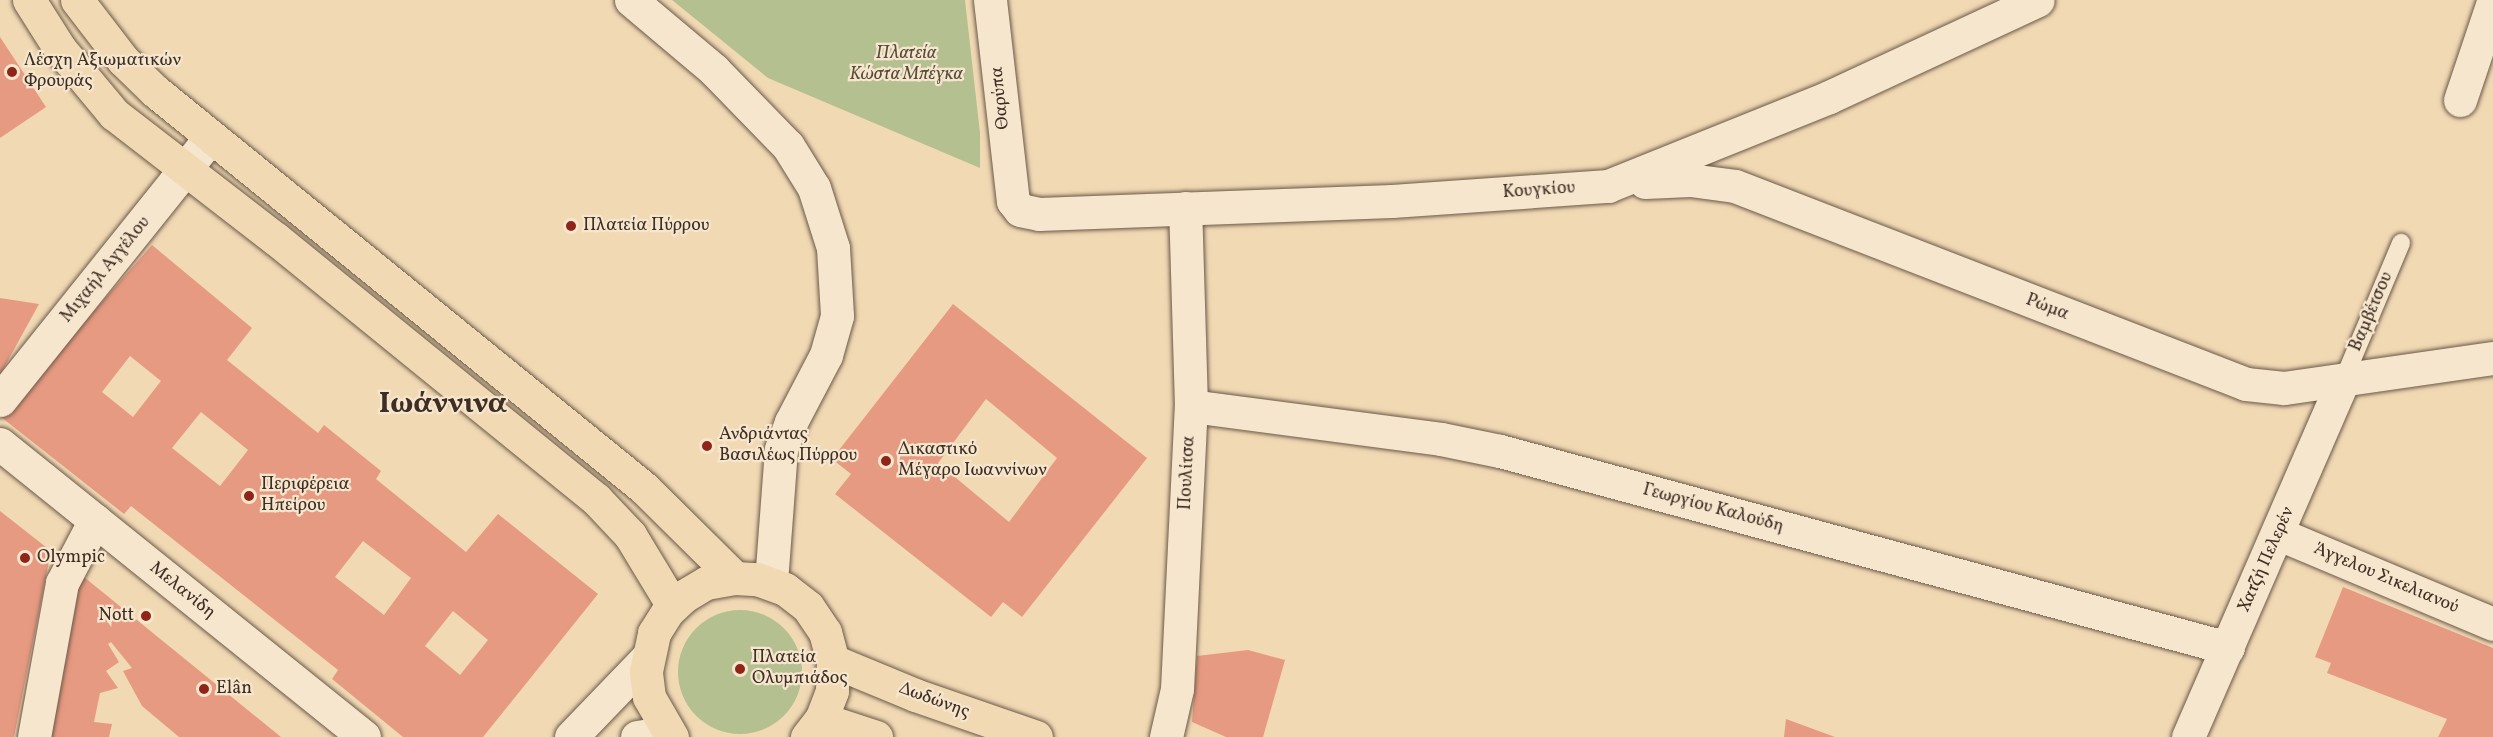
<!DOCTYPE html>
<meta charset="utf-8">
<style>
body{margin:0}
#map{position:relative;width:2493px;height:737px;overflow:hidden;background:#f1d9b4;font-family:Vollkorn,serif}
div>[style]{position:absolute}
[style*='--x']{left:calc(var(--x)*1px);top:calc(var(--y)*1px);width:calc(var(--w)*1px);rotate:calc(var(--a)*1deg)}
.green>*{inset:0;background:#b5c091}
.round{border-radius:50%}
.building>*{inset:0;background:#e79a82}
.roads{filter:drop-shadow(0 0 2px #6b5948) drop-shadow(0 0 2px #6b5948)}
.lane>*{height:18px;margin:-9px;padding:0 9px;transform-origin:9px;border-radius:9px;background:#f6e6ce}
.street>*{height:33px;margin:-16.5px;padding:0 16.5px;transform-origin:16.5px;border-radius:16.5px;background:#f6e6ce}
.secondary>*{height:33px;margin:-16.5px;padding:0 16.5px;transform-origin:16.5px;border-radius:16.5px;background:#f6e6ce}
.primary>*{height:33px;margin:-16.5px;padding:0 16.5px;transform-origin:16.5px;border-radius:16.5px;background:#f1d9b4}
.dots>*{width:16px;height:16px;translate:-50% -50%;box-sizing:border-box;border:3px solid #f6e6ce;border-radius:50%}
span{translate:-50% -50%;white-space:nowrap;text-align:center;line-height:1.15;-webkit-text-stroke:4.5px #f6e6ce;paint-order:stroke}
.park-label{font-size:18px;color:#564b3a;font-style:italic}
.poi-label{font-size:18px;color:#3e2e24}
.left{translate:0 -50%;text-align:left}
.right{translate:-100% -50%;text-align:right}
.street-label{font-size:18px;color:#3e2e24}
.town-label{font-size:30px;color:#3e2e24;font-weight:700}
</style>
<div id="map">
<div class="green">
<i style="clip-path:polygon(672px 0,965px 0,980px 133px,980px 168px,768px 78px)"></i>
<i class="round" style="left:678px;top:610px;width:124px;height:124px"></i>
</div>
<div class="building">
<i style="clip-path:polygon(0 37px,46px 107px,0 138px)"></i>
<i style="clip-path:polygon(evenodd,152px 245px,252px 328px,227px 360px,318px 433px,324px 425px,381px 471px,376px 479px,466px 552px,498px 514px,598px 594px,483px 737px,403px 737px,332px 679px,338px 670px,131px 506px,124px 514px,1px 417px,152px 245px,130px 356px,161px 381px,133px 417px,102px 392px,130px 356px,152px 245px,201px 412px,248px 450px,220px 486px,172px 448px,201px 412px,152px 245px,363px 541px,411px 578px,384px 615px,335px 577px,363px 541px,152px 245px,453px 611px,488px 640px,460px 675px,425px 646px,453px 611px)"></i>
<i style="clip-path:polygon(0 298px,39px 304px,0 375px)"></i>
<i style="clip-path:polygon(evenodd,953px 304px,1147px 458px,1022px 617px,1003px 602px,991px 617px,835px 494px,851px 474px,832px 459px,953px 304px,986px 399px,1057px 458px,1009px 522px,938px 463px,986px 399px)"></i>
<i style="clip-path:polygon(0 511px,51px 551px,14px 737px,0 737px)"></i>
<i style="clip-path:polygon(84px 577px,281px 737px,179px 737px,142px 706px,123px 671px,132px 668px,111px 642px,108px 644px,119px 662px,106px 671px,118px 688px,100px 693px,94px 722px,112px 724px,109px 737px,47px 737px,76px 585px)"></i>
<i style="clip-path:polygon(2343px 587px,2493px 648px,2493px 737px,2438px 737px,2447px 719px,2327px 673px,2331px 663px,2315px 657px)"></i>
<i style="clip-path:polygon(1248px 650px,1285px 660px,1263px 737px,1226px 737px,1192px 722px,1197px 656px)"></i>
<i style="clip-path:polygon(1786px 719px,1835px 737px,1784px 737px)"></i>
</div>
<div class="roads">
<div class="lane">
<i style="--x:2343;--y:381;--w:150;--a:-67.2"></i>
</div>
<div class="street">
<i style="--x:990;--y:0;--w:202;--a:83.5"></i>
<i style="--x:1013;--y:201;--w:11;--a:52"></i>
<i style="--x:1020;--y:210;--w:19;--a:12"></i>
<i style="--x:1039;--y:214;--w:353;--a:-2.1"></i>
<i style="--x:1392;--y:201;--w:217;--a:-4"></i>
<i style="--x:1608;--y:186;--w:238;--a:-21.9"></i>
<i style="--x:1829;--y:97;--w:230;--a:-24.9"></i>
<i style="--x:2460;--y:100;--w:103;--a:-71.4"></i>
<i style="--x:1645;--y:182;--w:45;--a:-2.5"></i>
<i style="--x:1690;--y:180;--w:45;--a:7.6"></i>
<i style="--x:1735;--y:186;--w:548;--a:21.18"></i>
<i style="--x:2246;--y:384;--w:38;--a:6"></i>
<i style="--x:2284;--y:388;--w:211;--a:-8.2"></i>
<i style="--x:0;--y:400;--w:336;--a:-51.3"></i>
<i style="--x:1191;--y:406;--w:252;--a:7.5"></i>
<i style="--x:1441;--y:439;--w:60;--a:11.5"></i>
<i style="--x:1500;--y:451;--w:754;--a:15.14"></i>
<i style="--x:0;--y:444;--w:467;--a:38.8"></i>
<i style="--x:2279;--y:534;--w:232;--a:22.8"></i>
<i style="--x:34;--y:737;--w:157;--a:-79.7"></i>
<i style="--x:62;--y:583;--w:71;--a:-62.4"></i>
<i style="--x:1166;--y:737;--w:49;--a:-77.1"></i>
<i style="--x:1177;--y:689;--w:283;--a:-87.2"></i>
<i style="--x:1191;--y:406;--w:198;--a:-91.7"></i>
<i style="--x:2188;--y:737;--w:388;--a:-66.5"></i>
</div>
<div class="secondary">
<i style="--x:631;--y:0;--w:109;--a:40.1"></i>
<i style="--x:714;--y:70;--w:106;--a:45.8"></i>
<i style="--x:788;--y:146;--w:49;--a:58.2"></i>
<i style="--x:814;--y:188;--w:63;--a:72.4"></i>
<i style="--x:833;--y:248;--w:68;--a:86.6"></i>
<i style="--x:837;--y:316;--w:41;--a:105.8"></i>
<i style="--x:826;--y:355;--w:76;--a:117.6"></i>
<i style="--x:791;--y:422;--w:29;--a:110"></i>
<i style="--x:781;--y:449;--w:134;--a:94.3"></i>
<i style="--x:571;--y:737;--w:110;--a:-46.1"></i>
<i style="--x:637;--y:737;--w:30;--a:-9"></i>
</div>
<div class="primary">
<i style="--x:29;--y:0;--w:58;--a:57.7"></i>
<i style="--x:60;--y:49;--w:85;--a:50.3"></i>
<i style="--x:114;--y:114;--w:205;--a:37.7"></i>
<i style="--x:276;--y:239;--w:412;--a:39.1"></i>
<i style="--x:596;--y:499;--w:50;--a:46.6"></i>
<i style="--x:630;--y:535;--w:83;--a:58.8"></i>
<i style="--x:77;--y:0;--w:76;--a:52.5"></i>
<i style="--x:123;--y:60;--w:45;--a:44.1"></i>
<i style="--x:155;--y:91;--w:630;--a:39.07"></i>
<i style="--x:644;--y:488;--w:128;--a:44.7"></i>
<i style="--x:833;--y:661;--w:89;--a:22.5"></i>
<i style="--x:915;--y:695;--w:128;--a:19.1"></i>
<i style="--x:821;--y:719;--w:58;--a:18.1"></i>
<i style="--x:672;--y:737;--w:46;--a:-119.9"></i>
<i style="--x:649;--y:697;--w:26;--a:-97"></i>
<i style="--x:646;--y:671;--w:39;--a:-78"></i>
<i style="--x:654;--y:633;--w:26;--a:-58"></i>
<i style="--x:668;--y:611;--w:22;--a:-43"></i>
<i style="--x:684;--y:596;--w:26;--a:-31"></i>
<i style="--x:706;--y:583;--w:29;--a:-10"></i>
<i style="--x:735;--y:578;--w:22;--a:3"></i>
<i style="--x:757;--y:579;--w:30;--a:20"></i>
<i style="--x:785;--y:589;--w:29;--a:38"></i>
<i style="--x:808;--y:607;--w:30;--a:56"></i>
<i style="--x:825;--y:632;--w:30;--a:75"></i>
<i style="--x:833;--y:661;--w:30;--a:92"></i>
<i style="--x:832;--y:691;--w:30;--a:111"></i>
<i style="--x:821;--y:719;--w:23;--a:128"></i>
</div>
</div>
<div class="dots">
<i style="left:12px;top:72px;background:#8f2418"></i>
<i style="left:571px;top:226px;background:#8f2418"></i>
<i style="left:707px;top:446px;background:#8f2418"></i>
<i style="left:886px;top:461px;background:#8f2418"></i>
<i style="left:249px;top:496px;background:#8f2418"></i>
<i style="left:25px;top:558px;background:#8f2418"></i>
<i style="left:146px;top:616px;background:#8f2418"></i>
<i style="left:740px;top:669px;background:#8f2418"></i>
<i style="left:204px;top:689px;background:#8f2418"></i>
</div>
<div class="park-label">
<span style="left:906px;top:65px">Πλατεία<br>Κώστα Μπέγκα</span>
</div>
<div class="poi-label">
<span class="left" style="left:24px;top:72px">Λέσχη Αξιωματικών<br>Φρουράς</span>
<span class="left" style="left:583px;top:226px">Πλατεία Πύρρου</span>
<span class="left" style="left:719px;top:446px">Ανδριάντας<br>Βασιλέως Πύρρου</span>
<span class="left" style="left:898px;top:461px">Δικαστικό<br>Μέγαρο Ιωαννίνων</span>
<span class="left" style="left:261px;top:496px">Περιφέρεια<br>Ηπείρου</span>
<span class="left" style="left:37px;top:558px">Olympic</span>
<span class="right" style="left:134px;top:616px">Nott</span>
<span class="left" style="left:752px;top:669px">Πλατεία<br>Ολυμπιάδος</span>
<span class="left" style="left:216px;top:689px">Elân</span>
</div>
<div class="street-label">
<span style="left:1001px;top:98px;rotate:-96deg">Θαρύπα</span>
<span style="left:1539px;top:191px;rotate:-4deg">Κουγκίου</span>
<span style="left:106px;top:270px;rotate:-51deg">Μιχαήλ Αγγέλου</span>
<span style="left:2047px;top:308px;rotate:21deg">Ρώμα</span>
<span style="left:2372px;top:312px;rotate:-67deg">Βαμβέτσου</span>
<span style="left:1188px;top:473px;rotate:-87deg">Πουλίτσα</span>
<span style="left:1713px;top:509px;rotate:15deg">Γεωργίου Καλούδη</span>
<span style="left:2267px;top:560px;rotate:-66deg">Χατζή Πελερέν</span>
<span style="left:2386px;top:579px;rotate:23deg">Άγγελου Σικελιανού</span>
<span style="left:182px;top:591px;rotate:39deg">Μελανίδη</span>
<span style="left:934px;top:701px;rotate:20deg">Δωδώνης</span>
</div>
<div class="town-label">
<span style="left:443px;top:404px">Ιωάννινα</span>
</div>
</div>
